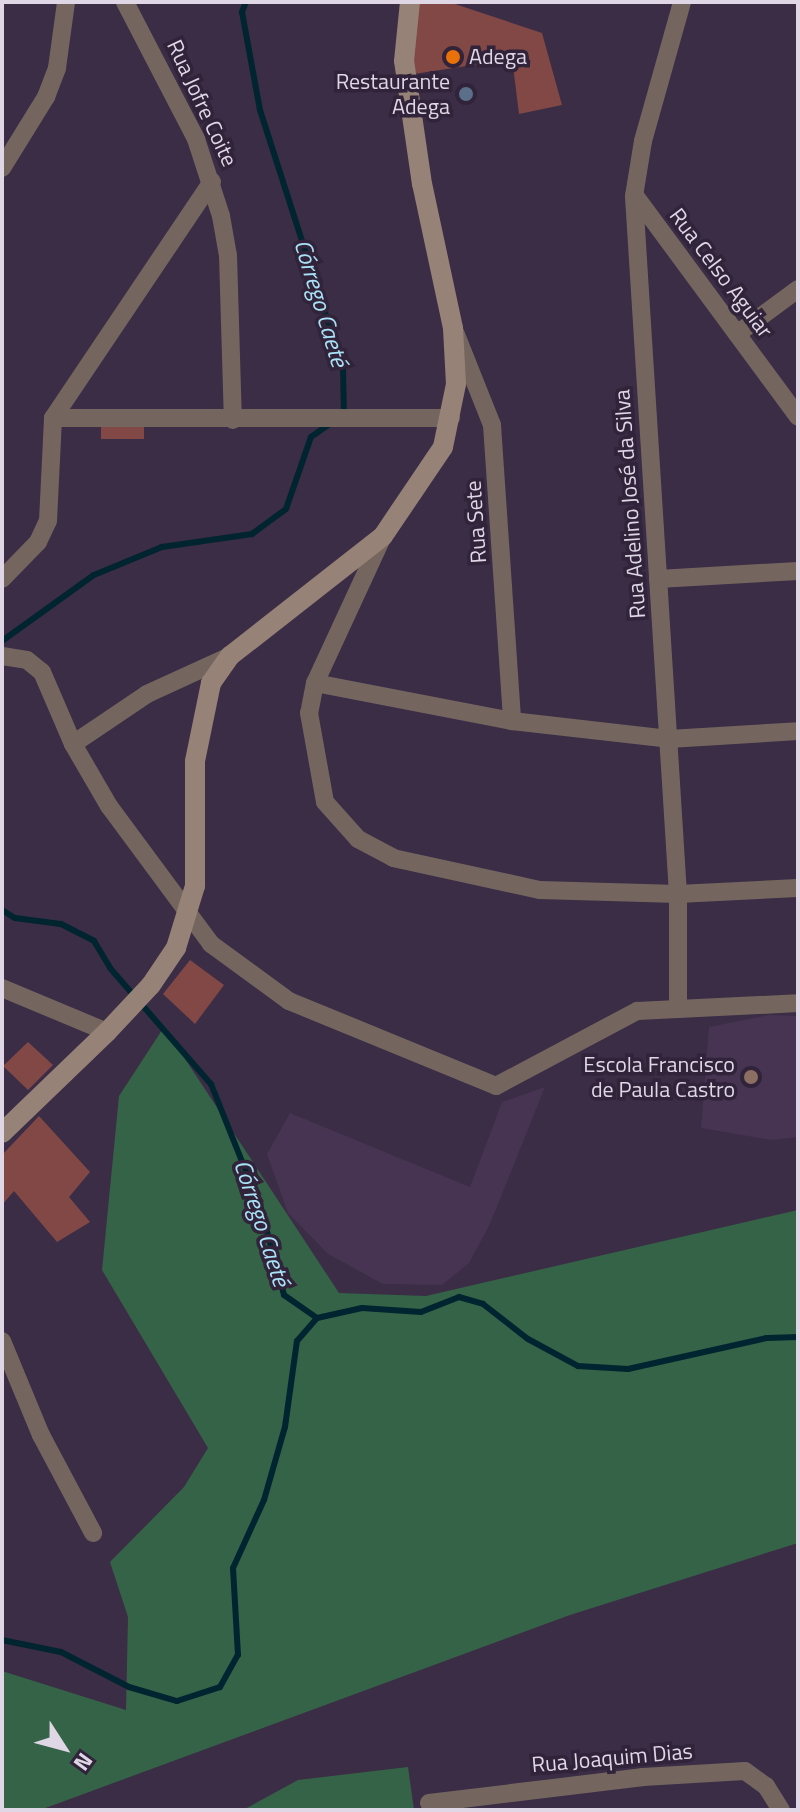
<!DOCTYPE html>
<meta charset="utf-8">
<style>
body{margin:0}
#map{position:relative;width:800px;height:1812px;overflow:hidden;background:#3b2d45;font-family:"Titillium Web",sans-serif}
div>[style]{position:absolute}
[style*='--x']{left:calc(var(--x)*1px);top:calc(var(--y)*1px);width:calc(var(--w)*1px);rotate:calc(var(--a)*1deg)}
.built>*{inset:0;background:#463452}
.green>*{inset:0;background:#356347}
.stream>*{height:6px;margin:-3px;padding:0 3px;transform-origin:3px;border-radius:3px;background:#002530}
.building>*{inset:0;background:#814845}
.minor>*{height:18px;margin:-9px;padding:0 9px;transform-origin:9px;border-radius:9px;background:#74665f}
.secondary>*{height:20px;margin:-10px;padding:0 10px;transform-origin:10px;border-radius:10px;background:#978277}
.dots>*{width:22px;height:22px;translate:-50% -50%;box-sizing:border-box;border:4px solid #31233a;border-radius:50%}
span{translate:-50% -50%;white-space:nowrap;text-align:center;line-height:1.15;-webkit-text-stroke:7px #31233a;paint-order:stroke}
.poi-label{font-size:22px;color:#dfd7e6}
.left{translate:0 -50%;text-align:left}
.right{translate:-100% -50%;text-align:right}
.street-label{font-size:22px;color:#dfd7e6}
.water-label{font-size:24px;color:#a9e2f6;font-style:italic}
.frame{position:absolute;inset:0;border:4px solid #dfd7e6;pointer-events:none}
.north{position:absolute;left:24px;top:1708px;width:80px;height:80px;-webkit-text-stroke:6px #31233a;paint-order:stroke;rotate:126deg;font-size:22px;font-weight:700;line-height:32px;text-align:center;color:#dfd7e6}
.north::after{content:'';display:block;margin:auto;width:28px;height:36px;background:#dfd7e6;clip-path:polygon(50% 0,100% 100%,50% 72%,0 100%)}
</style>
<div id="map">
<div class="built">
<i style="clip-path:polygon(769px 1015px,798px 1016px,798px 1137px,772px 1140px,701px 1128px,709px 1027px)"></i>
<i style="clip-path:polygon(545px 1087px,490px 1224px,469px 1263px,442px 1285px,383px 1284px,328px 1254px,288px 1213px,267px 1154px,290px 1113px,470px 1187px,502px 1102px)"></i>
</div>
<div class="green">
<i style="clip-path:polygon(164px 1027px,339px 1293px,426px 1296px,798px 1210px,798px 1543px,570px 1615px,40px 1810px,2px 1810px,2px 1671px,126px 1710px,128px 1617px,110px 1562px,184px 1487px,208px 1448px,102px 1270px,119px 1096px)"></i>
<i style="clip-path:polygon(408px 1767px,414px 1810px,243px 1810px,298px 1780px)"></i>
</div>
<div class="stream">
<i style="--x:246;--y:2;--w:11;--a:112"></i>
<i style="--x:242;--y:12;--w:100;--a:79.6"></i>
<i style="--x:260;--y:110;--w:271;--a:72.2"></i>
<i style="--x:343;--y:368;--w:46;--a:88.8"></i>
<i style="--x:2;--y:641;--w:113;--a:-35.7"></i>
<i style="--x:94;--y:575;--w:74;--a:-22.4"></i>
<i style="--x:162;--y:547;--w:91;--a:-8.2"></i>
<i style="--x:252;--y:534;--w:42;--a:-36.3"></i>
<i style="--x:286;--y:509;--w:76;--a:-70.9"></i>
<i style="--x:311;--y:437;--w:24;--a:-35"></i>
<i style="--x:2;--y:910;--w:15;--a:32"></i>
<i style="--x:15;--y:918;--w:46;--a:7.4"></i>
<i style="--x:61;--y:924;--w:37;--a:27"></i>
<i style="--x:94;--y:941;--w:31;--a:59"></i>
<i style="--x:110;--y:968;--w:154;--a:49"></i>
<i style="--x:211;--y:1084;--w:135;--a:68.2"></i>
<i style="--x:261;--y:1209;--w:89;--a:75"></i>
<i style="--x:284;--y:1295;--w:40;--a:34.9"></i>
<i style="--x:317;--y:1318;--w:46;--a:-12.5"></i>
<i style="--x:362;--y:1308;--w:59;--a:3.9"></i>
<i style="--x:421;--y:1312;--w:41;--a:-21.5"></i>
<i style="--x:459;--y:1297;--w:25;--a:16"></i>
<i style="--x:483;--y:1304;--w:57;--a:37.9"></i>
<i style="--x:528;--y:1339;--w:57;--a:28.4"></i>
<i style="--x:578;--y:1366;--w:50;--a:3.4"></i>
<i style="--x:628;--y:1369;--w:142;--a:-12.6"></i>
<i style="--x:767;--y:1338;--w:31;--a:-2"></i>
<i style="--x:2;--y:1640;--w:60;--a:11.5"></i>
<i style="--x:61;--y:1652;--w:76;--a:27.2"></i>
<i style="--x:129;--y:1687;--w:50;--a:16.3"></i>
<i style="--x:177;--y:1701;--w:45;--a:-18"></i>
<i style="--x:220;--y:1687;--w:37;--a:-61"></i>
<i style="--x:238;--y:1655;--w:87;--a:-93.3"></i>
<i style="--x:233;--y:1568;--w:75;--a:-65.5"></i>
<i style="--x:264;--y:1500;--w:76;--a:-74"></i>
<i style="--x:285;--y:1427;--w:87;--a:-82.1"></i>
<i style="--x:297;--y:1341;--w:30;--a:-49"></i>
</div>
<div class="building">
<i style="clip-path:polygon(416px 2px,449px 2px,542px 33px,562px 105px,519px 114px,511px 50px,486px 63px,414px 74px,408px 65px)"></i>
<i style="clip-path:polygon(101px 420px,144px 421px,144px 439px,101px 439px)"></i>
<i style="clip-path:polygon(190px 960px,224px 985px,195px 1024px,163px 994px)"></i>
<i style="clip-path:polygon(28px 1042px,53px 1065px,28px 1090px,3px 1066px)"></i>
<i style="clip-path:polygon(39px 1116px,90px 1172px,69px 1197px,90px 1222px,57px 1242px,14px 1191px,2px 1205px,2px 1155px)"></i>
</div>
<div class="minor">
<i style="--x:125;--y:2;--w:154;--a:62.6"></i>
<i style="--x:196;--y:139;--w:81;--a:72"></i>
<i style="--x:221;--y:216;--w:40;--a:80"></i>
<i style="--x:228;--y:255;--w:165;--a:88.3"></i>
<i style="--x:2;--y:168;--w:84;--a:-58.2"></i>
<i style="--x:46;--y:97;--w:31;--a:-69"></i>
<i style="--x:57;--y:68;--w:67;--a:-82.2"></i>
<i style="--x:636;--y:197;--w:273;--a:53.6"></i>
<i style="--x:455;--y:332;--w:100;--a:68.3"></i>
<i style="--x:492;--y:425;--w:297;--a:86.1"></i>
<i style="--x:737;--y:334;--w:76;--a:-36.4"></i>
<i style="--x:53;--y:418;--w:398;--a:0"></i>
<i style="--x:383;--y:536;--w:162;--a:114.8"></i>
<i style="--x:315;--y:683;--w:31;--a:101"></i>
<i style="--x:309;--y:713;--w:90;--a:79.8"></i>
<i style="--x:325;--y:802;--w:50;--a:48.3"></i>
<i style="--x:358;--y:839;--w:40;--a:28"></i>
<i style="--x:393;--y:858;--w:150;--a:12.3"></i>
<i style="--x:540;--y:890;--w:138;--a:1.7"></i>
<i style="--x:678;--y:894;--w:120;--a:-2.9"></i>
<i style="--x:2;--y:579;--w:52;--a:-45.8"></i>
<i style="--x:38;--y:542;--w:23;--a:-65"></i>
<i style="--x:48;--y:521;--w:103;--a:-87.2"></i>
<i style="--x:53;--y:418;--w:285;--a:-56.1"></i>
<i style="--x:658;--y:579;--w:140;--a:-3.3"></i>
<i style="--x:2;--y:656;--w:25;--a:9"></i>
<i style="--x:27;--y:660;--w:19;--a:39"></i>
<i style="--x:42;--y:672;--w:78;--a:66.7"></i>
<i style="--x:73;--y:744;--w:72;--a:59.9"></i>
<i style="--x:109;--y:806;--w:172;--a:53.5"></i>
<i style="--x:211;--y:944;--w:97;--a:36.2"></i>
<i style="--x:289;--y:1001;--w:224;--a:22.3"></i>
<i style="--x:496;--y:1086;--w:160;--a:-28"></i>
<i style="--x:637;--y:1011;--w:161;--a:-2.8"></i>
<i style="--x:315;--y:683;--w:201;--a:10.9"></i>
<i style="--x:512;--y:721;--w:158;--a:6.5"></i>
<i style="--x:669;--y:739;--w:129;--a:-3.5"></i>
<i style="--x:73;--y:744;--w:89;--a:-34"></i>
<i style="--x:147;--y:694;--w:91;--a:-24.6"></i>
<i style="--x:2;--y:988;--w:114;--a:22.7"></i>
<i style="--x:678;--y:1009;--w:115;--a:-90"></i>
<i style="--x:678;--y:894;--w:699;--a:-93.61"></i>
<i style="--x:634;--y:196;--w:56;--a:-80.7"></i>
<i style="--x:643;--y:141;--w:144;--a:-74.3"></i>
<i style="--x:2;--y:1341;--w:102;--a:67.5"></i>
<i style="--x:41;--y:1435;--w:111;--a:62"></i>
<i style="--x:429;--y:1803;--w:216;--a:-6.9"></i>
<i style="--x:643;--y:1777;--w:102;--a:-3.4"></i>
<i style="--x:745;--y:1771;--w:26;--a:36"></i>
<i style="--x:766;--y:1786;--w:28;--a:58"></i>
</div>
<div class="secondary">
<i style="--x:2;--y:1133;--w:146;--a:-43.9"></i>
<i style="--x:107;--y:1032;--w:64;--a:-46.9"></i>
<i style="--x:151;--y:985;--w:45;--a:-56"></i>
<i style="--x:176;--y:948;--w:65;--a:-73"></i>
<i style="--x:195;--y:886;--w:125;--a:-90"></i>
<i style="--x:195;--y:761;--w:80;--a:-78.4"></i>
<i style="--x:211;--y:683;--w:33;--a:-55"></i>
<i style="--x:230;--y:656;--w:194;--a:-38.1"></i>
<i style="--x:383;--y:536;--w:107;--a:-56"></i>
<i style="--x:443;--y:447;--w:64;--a:-78.3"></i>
<i style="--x:456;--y:384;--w:56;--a:-93.1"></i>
<i style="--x:453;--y:328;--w:147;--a:-102.1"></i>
<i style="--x:422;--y:184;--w:124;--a:-98.3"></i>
<i style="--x:404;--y:61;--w:59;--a:-84.2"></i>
</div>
<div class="dots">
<i style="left:453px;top:57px;background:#e8710a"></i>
<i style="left:466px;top:94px;background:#5c6f8a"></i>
<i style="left:751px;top:1077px;background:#8d6e63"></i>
</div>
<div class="poi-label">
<span class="left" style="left:469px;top:57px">Adega</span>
<span class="right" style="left:450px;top:94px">Restaurante<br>Adega</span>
<span class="right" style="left:735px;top:1077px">Escola Francisco<br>de Paula Castro</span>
</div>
<div class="street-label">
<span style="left:202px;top:103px;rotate:65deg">Rua Jofre Coite</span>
<span style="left:721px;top:273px;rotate:53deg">Rua Celso Aguiar</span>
<span style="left:630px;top:504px;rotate:-94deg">Rua Adelino José da Silva</span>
<span style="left:476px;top:522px;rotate:-94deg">Rua Sete</span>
<span style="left:612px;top:1758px;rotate:-5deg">Rua Joaquim Dias</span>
</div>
<div class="water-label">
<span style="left:321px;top:303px;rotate:73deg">Córrego Caeté</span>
<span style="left:262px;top:1223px;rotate:72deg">Córrego Caeté</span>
</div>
<div class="frame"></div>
<div class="north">N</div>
</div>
